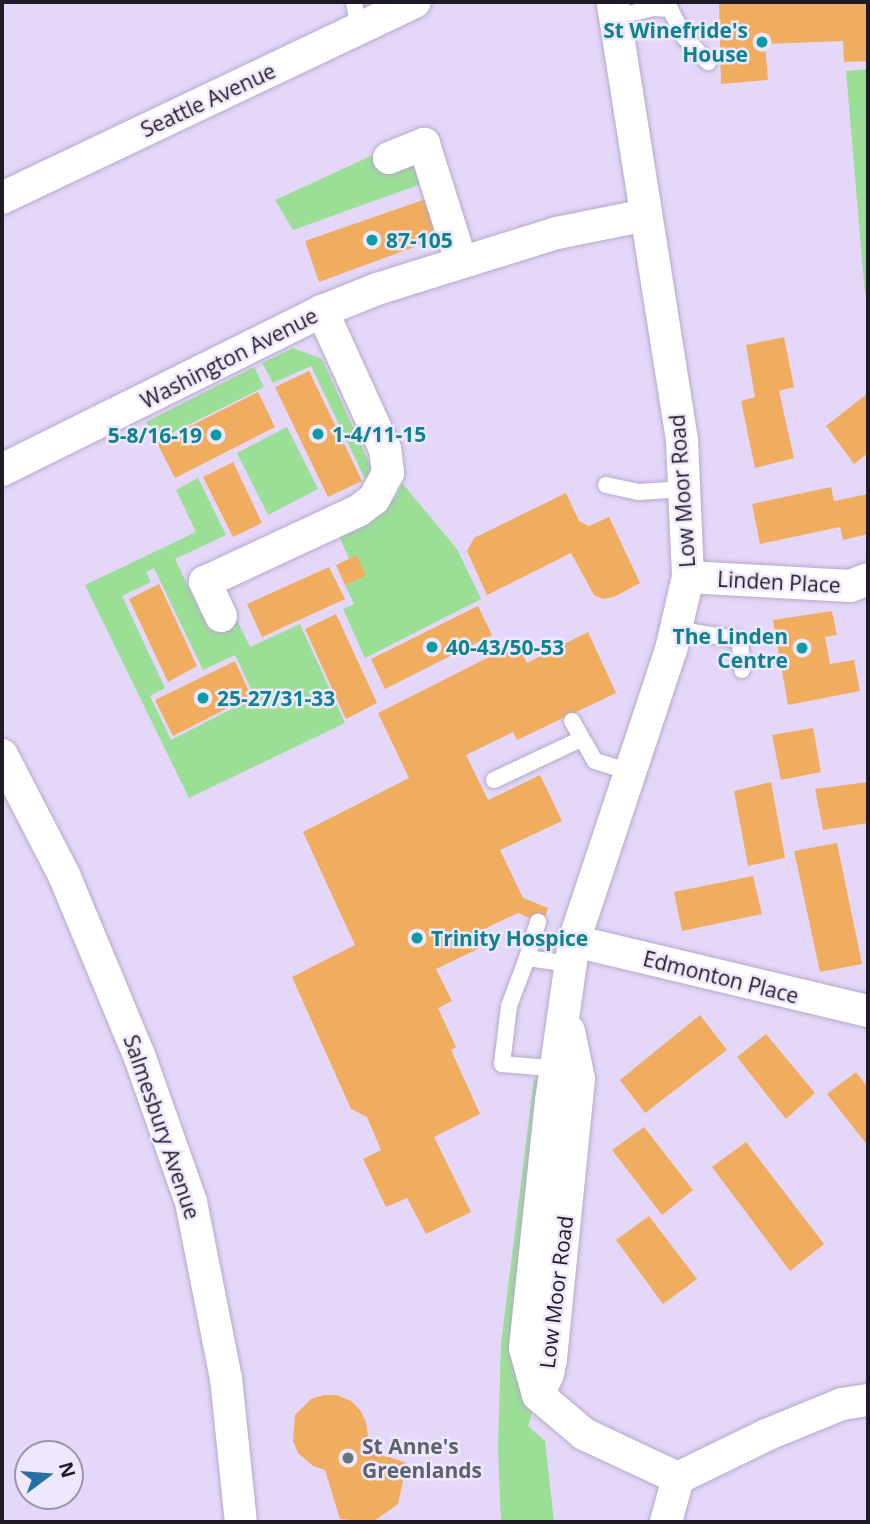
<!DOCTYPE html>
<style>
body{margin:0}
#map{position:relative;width:870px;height:1524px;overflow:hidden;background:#e4d7f9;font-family:"Open Sans",sans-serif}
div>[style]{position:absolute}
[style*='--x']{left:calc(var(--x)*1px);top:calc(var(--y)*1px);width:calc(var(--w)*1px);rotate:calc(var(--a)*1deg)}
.green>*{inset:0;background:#9bde96}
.building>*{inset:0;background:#f1ad5f}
.roads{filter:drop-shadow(0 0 2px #b6a9ca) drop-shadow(0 0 2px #b6a9ca)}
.lane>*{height:16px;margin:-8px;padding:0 8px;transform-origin:8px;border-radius:8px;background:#fff}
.street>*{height:32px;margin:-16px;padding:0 16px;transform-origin:16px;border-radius:16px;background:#fff}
.dots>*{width:19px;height:19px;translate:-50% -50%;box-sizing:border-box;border:4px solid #efe7fc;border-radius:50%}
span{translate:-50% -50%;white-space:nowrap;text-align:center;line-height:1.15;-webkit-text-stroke:5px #efe7fc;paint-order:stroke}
.culture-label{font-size:21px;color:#0d838f;font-weight:700}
.right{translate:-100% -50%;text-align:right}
.left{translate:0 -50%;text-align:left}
.street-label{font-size:21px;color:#1f1a26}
.worship-label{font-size:21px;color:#5b616d;font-weight:700}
.frame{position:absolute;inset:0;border:4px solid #1f1a26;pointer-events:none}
.north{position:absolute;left:14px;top:1440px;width:70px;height:70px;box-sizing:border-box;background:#efe7fc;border:2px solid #9c95a6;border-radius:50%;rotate:74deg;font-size:19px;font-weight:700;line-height:28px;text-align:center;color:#1f1a26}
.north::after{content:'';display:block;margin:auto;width:24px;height:32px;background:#2671a4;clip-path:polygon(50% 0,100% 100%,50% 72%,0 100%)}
</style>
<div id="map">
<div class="green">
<i style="clip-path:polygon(868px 69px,868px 294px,865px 294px,846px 71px)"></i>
<i style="clip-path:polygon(386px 149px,429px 158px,435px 179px,293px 230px,275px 200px)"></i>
<i style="clip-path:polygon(293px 348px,322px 359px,372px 469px,371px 476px,365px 479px,311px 366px,273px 383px,262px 363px)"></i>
<i style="clip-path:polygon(254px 367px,264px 387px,156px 441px,146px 422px)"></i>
<i style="clip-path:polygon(287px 427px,318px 489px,268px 515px,237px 453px)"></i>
<i style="clip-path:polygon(evenodd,198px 478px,226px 535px,175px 559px,208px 628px,235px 616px,250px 647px,300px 624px,345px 723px,189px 798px,85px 585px,196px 532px,176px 490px,198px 478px,154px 568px,203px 670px,235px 655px,255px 697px,171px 740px,150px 696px,165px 688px,122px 596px,151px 582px,146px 572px,154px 568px)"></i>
<i style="clip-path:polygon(402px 483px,457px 549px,481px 599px,365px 658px,343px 609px,354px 604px,345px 585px,366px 576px,357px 555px,349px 559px,339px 536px,374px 519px,395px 498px)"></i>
<i style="clip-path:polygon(534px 1079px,554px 1082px,538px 1395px,528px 1426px,545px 1441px,554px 1522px,501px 1522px,498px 1448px,501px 1344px)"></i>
</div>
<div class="building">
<i style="clip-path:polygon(719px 2px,866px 2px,868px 61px,844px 62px,843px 41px,765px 44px,768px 80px,721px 84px)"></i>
<i style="clip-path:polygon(426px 199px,439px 238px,319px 282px,305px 241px)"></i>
<i style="clip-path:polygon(784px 337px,794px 387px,779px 391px,794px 458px,755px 468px,741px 401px,755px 397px,746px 345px)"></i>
<i style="clip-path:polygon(309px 371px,362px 481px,328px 497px,275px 387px)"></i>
<i style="clip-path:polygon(258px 392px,275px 427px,175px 478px,157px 443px)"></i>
<i style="clip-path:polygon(868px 393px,868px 453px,854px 464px,826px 426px)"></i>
<i style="clip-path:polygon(233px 462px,262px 523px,233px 537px,203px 477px)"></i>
<i style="clip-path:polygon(831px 487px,834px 501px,868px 494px,868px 534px,843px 540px,840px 527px,760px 544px,752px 504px)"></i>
<i style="clip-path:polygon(566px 493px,579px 521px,589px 526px,609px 517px,640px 583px,614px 597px,603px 599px,594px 595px,571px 553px,487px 595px,467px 551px,474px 538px)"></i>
<i style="clip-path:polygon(357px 555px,366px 576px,345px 585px,336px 565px)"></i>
<i style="clip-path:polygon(329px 567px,345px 599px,262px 637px,247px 604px)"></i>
<i style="clip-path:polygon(159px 584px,197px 666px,168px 682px,129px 599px)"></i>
<i style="clip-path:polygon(478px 606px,492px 635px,385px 689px,371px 659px)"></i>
<i style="clip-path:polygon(832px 611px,837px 635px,825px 637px,830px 664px,854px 660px,860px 691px,788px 705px,773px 620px)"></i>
<i style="clip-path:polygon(336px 614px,377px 703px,346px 719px,305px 629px)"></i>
<i style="clip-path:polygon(588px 632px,616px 693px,517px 740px,513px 732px,466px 755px,488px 800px,540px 775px,562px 821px,500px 850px,523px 898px,548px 908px,543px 924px,518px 913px,478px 932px,484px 946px,436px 969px,452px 1001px,438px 1008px,456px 1047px,451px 1050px,480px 1114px,434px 1137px,471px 1212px,426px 1234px,407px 1198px,386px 1207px,363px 1159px,381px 1150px,367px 1117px,351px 1109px,292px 977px,355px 945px,303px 832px,409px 778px,378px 713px,517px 643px,527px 663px)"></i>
<i style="clip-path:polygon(235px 661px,251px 696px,173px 736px,155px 700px)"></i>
<i style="clip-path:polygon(813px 728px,821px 772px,781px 780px,772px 735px)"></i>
<i style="clip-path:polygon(771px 782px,785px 858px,748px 866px,734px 791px)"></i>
<i style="clip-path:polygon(868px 782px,868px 823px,823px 830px,815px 789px)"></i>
<i style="clip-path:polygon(837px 843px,862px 964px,820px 972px,794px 851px)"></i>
<i style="clip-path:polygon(753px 876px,762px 914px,682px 931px,674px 892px)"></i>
<i style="clip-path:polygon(700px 1015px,727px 1050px,645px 1113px,620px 1080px)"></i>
<i style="clip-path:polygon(766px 1034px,815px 1093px,786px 1119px,737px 1057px)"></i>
<i style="clip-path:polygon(856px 1072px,868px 1088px,868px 1146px,827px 1094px)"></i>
<i style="clip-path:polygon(644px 1127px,693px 1190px,662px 1215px,612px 1150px)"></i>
<i style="clip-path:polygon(746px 1142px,824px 1244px,790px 1271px,712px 1167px)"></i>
<i style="clip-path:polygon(649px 1216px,697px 1279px,663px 1304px,616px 1240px)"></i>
<i style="clip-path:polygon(324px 1395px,337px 1395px,351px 1401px,360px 1410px,366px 1422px,370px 1451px,407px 1463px,398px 1504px,373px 1522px,340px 1519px,325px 1470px,313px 1466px,298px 1453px,293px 1441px,295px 1415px,311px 1399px)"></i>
</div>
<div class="roads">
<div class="lane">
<i style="--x:354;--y:2;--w:27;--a:80"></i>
<i style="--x:670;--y:9;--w:31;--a:63"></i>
<i style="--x:684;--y:37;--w:35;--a:46"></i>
<i style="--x:615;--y:17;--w:39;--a:-13"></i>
<i style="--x:653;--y:8;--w:17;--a:3"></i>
<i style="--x:606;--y:485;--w:34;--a:12"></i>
<i style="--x:639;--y:492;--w:46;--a:-3.7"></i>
<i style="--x:675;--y:629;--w:66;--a:9.6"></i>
<i style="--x:740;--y:640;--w:30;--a:86"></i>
<i style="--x:572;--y:721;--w:46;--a:60.1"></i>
<i style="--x:595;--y:761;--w:37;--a:17"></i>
<i style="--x:494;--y:780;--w:96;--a:-25.2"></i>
<i style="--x:527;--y:958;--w:38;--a:-73"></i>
<i style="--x:561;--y:1069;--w:59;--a:-175.2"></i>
<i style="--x:502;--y:1064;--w:58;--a:-83.1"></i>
<i style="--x:509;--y:1006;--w:51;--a:-69.4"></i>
<i style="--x:527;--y:958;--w:43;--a:7.9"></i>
</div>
<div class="street">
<i style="--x:389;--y:158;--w:38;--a:-22"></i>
<i style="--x:424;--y:144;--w:123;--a:72.5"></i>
<i style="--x:2;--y:198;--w:457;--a:-25.4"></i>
<i style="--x:2;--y:470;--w:357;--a:-26.4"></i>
<i style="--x:322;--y:311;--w:59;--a:-21.8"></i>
<i style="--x:377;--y:289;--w:189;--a:-17.3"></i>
<i style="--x:557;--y:233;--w:91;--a:-11.4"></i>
<i style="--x:688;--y:577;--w:162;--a:3.2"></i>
<i style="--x:850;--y:586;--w:19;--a:-21"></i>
<i style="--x:221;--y:616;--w:38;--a:-115"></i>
<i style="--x:205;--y:582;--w:169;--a:-24.9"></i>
<i style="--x:358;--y:511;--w:20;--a:-37"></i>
<i style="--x:374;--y:499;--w:30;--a:-62"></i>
<i style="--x:388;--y:473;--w:24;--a:-97"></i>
<i style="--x:385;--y:449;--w:152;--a:-114.5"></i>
<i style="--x:2;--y:755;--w:135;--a:62.7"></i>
<i style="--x:64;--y:875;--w:195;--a:67.4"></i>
<i style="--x:139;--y:1055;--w:156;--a:70.5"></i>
<i style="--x:191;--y:1202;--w:179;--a:78.8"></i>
<i style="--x:226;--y:1378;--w:145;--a:84.1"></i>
<i style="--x:574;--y:941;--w:302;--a:13.4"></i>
<i style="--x:538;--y:1395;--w:49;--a:-105.5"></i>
<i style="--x:525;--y:1348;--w:248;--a:-84"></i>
<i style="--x:551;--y:1101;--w:162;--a:-81.8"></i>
<i style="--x:574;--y:941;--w:307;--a:-71.6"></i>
<i style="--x:671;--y:650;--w:75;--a:-76.9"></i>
<i style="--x:688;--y:577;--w:137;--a:-92.5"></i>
<i style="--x:682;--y:440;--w:443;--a:-99"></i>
<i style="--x:538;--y:1395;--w:23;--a:-65"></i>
<i style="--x:548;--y:1374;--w:15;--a:-79"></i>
<i style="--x:551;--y:1359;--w:281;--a:-84.3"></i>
<i style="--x:579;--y:1079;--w:49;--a:-101.8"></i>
<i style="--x:538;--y:1395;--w:60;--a:40.3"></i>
<i style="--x:584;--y:1434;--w:104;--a:25.1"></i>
<i style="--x:666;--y:1522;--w:46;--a:-74.7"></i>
<i style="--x:678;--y:1478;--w:98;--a:-26"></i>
<i style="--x:766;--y:1435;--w:82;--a:-22.2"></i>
<i style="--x:842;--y:1404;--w:26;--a:-9"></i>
</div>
</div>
<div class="dots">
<i style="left:762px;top:42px;background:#0f9aa8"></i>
<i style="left:372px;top:240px;background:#0f9aa8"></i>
<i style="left:318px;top:434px;background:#0f9aa8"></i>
<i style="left:216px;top:435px;background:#0f9aa8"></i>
<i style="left:432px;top:647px;background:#0f9aa8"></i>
<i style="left:802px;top:648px;background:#0f9aa8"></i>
<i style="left:203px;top:698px;background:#0f9aa8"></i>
<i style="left:417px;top:938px;background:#0f9aa8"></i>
<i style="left:348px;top:1458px;background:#6b7280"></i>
</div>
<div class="culture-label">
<span class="right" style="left:748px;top:42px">St Winefride's<br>House</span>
<span class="left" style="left:386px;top:240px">87-105</span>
<span class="left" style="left:332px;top:434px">1-4/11-15</span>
<span class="right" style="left:202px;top:435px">5-8/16-19</span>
<span class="right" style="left:788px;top:648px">The Linden<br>Centre</span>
<span class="left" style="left:446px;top:647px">40-43/50-53</span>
<span class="left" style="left:217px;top:698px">25-27/31-33</span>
<span class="left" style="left:431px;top:938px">Trinity Hospice</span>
</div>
<div class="street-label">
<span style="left:208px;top:100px;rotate:-25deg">Seattle Avenue</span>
<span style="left:229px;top:358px;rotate:-27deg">Washington Avenue</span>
<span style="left:682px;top:491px;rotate:-94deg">Low Moor Road</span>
<span style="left:779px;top:582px;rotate:3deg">Linden Place</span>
<span style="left:721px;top:977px;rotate:14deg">Edmonton Place</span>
<span style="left:162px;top:1127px;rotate:71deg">Salmesbury Avenue</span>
<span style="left:556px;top:1292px;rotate:-83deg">Low Moor Road</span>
</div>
<div class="worship-label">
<span class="left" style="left:362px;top:1458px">St Anne's<br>Greenlands</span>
</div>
<div class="frame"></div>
<div class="north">N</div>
</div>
